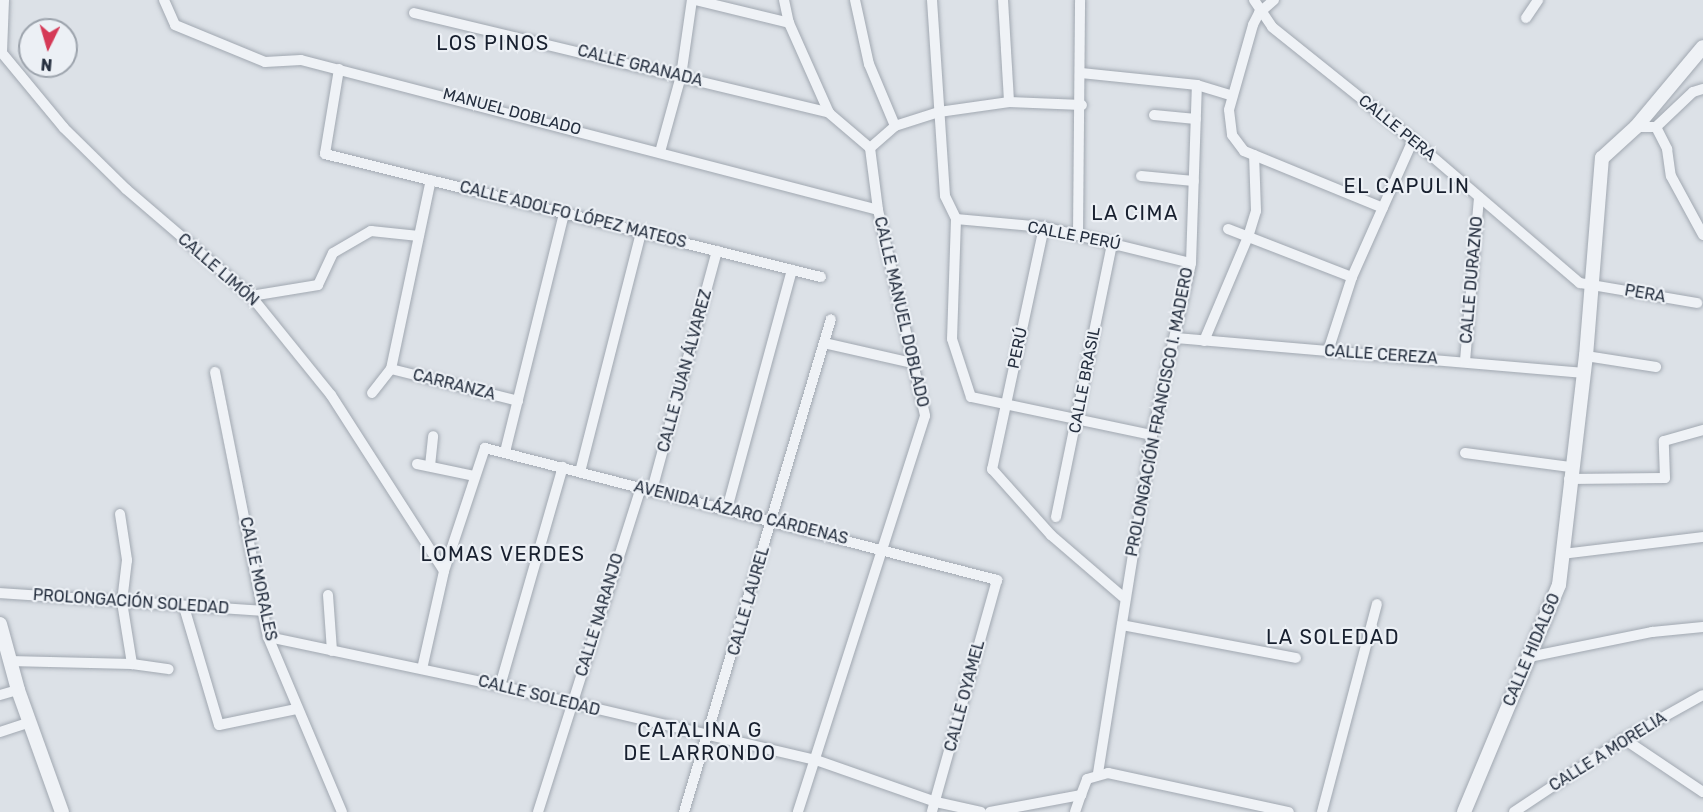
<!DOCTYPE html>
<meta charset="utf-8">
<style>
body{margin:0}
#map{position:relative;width:1703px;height:812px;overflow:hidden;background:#dce1e7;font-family:Rubik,sans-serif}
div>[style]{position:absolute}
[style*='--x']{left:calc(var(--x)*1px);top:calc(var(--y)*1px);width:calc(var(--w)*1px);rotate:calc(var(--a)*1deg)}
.roads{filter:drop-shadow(0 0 2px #a1a8b1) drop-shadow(0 0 2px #a1a8b1)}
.minor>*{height:10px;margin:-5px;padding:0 5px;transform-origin:5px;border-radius:5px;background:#eff2f6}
.tertiary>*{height:14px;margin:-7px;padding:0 7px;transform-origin:7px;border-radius:7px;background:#eff2f6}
span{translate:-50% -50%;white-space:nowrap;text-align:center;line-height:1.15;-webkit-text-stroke:4.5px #ecf0f5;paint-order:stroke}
.street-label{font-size:16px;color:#252f3f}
.quarter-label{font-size:20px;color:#18202f;letter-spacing:1.5px}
.north{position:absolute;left:18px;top:18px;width:60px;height:60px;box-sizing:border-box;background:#ecf0f5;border:2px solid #9ca3ac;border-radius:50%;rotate:185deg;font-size:16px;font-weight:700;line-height:24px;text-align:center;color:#252f3f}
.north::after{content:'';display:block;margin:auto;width:21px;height:27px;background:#d53956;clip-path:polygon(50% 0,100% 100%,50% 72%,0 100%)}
</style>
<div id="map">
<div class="roads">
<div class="minor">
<i style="--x:4;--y:0;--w:53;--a:92.2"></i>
<i style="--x:2;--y:53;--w:97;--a:50.4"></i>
<i style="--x:64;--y:128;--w:87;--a:44.5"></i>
<i style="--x:126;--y:189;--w:165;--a:40.6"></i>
<i style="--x:251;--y:296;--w:127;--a:51.1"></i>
<i style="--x:331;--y:395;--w:209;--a:57.3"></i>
<i style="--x:164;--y:0;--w:27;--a:66"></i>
<i style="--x:175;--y:25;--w:97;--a:22.3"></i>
<i style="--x:265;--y:62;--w:36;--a:-3"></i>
<i style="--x:301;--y:60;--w:596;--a:14.57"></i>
<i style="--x:695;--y:0;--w:97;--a:13.7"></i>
<i style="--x:784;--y:0;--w:24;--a:78"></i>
<i style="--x:789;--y:23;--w:98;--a:66"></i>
<i style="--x:829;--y:113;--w:54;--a:40.5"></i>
<i style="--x:870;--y:148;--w:63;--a:82.6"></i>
<i style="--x:878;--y:210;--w:211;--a:77.1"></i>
<i style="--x:925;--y:416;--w:416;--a:107.8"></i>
<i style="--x:855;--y:0;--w:66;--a:77.7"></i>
<i style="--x:869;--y:64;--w:67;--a:67.2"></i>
<i style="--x:932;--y:0;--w:196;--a:86.2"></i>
<i style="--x:945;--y:196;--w:25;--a:64"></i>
<i style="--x:956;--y:219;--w:120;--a:91.9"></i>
<i style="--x:952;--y:339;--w:61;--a:71.9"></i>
<i style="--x:971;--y:397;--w:185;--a:11.9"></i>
<i style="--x:1003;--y:0;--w:102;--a:86.6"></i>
<i style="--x:1254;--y:0;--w:32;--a:56"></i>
<i style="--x:1272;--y:27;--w:181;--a:38.7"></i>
<i style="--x:1413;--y:140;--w:220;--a:40.6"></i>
<i style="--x:1580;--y:283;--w:119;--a:9.7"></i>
<i style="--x:1274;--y:0;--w:20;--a:139"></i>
<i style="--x:1259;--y:13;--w:13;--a:117"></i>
<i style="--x:1253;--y:25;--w:88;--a:105.8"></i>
<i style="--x:1229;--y:110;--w:25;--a:83"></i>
<i style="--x:1232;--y:135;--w:20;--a:53"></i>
<i style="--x:1244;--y:151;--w:150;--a:22.3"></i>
<i style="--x:414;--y:13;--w:427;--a:13.5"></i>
<i style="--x:1526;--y:18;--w:22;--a:-56"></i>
<i style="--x:339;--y:69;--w:86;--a:99.4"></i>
<i style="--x:325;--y:154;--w:511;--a:13.93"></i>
<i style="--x:1081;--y:73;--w:117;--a:5.9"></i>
<i style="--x:1197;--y:85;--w:37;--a:17"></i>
<i style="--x:1154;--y:115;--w:42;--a:5.4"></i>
<i style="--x:1636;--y:127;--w:20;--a:0"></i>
<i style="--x:1656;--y:127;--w:51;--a:-43.4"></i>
<i style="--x:1693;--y:92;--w:10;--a:-17"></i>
<i style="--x:1656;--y:127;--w:25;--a:63"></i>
<i style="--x:1667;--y:149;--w:27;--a:82"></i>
<i style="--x:1671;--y:176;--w:67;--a:61.5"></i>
<i style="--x:870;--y:148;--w:33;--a:-41"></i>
<i style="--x:895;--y:126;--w:46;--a:-17.7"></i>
<i style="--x:939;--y:112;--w:71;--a:-8.1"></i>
<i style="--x:1009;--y:102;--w:73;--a:2.4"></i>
<i style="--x:660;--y:152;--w:79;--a:-74.6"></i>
<i style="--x:681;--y:76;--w:77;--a:-81.8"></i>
<i style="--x:1141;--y:176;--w:53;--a:5.4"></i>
<i style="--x:956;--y:219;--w:88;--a:5.2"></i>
<i style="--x:1044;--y:227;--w:151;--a:13.8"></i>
<i style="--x:1044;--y:227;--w:248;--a:102.1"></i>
<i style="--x:992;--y:469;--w:89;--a:48.2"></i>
<i style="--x:1051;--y:535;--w:95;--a:40.7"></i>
<i style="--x:1228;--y:229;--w:133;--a:21.2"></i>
<i style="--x:1078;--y:235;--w:235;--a:-89.5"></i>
<i style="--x:251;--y:296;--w:68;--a:-9.3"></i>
<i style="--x:318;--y:285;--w:35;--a:-65"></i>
<i style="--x:333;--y:253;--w:44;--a:-30.1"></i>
<i style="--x:371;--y:231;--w:48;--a:5.9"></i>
<i style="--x:1176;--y:338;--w:410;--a:4.9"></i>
<i style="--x:1204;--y:341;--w:113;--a:-67.1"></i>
<i style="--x:1248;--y:237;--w:27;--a:-73"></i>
<i style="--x:1256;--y:211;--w:56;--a:-92"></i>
<i style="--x:824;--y:343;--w:91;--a:12.7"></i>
<i style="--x:1328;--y:351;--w:78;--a:-72"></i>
<i style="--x:1352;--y:277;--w:150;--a:-66"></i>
<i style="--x:1586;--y:356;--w:71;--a:8.9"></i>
<i style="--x:1465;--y:361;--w:164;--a:-85.1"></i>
<i style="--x:391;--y:369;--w:193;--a:-78.1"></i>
<i style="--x:391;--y:369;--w:131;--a:14.1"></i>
<i style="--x:215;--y:372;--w:270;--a:78.7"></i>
<i style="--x:268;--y:637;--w:190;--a:67.1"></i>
<i style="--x:372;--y:393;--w:31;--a:-52"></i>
<i style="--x:505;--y:452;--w:246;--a:-76.1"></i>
<i style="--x:1465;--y:453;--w:106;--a:7.6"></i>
<i style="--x:417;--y:464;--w:58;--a:11.9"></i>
<i style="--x:430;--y:466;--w:30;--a:-84"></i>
<i style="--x:580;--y:472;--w:248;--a:-75.7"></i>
<i style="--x:1569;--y:479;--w:96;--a:-0.6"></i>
<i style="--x:1665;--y:478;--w:37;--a:-92"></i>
<i style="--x:1664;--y:441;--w:41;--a:-15.8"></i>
<i style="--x:652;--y:490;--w:248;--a:-74.8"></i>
<i style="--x:727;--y:509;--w:248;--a:-74.8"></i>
<i style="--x:120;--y:514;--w:47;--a:81.3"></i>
<i style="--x:127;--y:560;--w:42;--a:96.8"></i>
<i style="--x:122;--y:602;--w:63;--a:80.8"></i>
<i style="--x:1056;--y:517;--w:280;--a:-78.4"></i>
<i style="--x:1562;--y:554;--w:142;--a:-6.9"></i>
<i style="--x:0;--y:593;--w:264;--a:3.9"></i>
<i style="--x:328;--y:595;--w:56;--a:85.9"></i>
<i style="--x:184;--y:607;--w:123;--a:73.5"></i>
<i style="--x:219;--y:725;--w:79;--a:-11.7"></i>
<i style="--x:1122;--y:625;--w:177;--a:10.7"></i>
<i style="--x:268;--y:637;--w:237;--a:11.9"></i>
<i style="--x:500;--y:686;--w:325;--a:13.2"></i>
<i style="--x:816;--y:760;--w:127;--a:19.3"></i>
<i style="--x:936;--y:802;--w:46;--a:12.5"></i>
<i style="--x:1529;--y:657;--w:126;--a:-11.5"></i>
<i style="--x:1652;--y:632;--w:51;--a:-5.6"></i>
<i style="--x:9;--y:661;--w:123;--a:1.4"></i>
<i style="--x:132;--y:664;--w:37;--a:8"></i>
<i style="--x:422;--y:669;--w:100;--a:-77.3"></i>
<i style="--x:444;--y:571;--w:130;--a:-71.6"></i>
<i style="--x:485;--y:448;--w:529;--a:14.46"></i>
<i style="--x:997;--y:580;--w:241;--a:105.7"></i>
<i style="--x:500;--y:686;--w:228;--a:-74"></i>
<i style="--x:0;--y:695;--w:19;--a:-16"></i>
<i style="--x:0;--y:732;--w:32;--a:-18"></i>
<i style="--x:1624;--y:739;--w:95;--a:33.9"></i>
<i style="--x:1098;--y:773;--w:342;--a:-80.9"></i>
<i style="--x:1152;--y:435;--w:176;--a:-77.2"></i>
<i style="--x:1191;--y:263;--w:178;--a:-88.1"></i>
<i style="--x:538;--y:812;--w:341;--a:-72.4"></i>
<i style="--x:684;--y:812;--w:514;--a:-73.4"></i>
<i style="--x:990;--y:812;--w:93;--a:-10.6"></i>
<i style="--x:1081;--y:795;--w:17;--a:-69"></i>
<i style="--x:1087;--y:779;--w:22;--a:-16"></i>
<i style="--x:1108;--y:773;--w:185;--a:12.2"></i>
<i style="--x:1075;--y:812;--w:18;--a:-71"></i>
<i style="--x:1322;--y:812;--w:215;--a:-75.2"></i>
<i style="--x:1514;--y:812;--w:132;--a:-33.6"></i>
<i style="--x:1624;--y:739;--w:90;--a:-29.1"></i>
</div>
<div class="tertiary">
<i style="--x:0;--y:624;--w:68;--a:74.7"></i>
<i style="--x:18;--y:690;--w:130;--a:70.2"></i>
<i style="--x:1464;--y:812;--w:246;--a:-67.3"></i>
<i style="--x:1559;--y:585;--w:231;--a:-83.3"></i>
<i style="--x:1586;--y:356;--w:199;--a:-85.4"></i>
<i style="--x:1602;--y:158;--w:46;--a:-42.4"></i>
<i style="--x:1636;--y:127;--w:104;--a:-50.1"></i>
</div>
</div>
<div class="street-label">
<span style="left:640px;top:66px;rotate:14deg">CALLE GRANADA</span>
<span style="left:512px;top:112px;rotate:15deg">MANUEL DOBLADO</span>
<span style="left:1397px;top:128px;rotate:39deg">CALLE PERA</span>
<span style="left:573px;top:215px;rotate:14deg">CALLE ADOLFO LÓPEZ MATEOS</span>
<span style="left:1074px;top:236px;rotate:11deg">CALLE PERÚ</span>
<span style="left:218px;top:270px;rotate:41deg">CALLE LIMÓN</span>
<span style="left:1472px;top:280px;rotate:-85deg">CALLE DURAZNO</span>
<span style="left:1645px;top:294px;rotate:10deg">PERA</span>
<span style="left:901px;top:312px;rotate:77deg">CALLE MANUEL DOBLADO</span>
<span style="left:1018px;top:348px;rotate:-78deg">PERÚ</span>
<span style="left:1381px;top:355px;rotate:4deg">CALLE CEREZA</span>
<span style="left:685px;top:371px;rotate:-75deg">CALLE JUAN ÁLVAREZ</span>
<span style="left:1085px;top:380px;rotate:-79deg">CALLE BRASIL</span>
<span style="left:454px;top:385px;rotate:14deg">CARRANZA</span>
<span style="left:1160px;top:412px;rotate:-79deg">PROLONGACIÓN FRANCISCO I. MADERO</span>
<span style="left:741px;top:513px;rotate:14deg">AVENIDA LÁZARO CÁRDENAS</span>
<span style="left:258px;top:579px;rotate:78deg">CALLE MORALES</span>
<span style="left:749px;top:601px;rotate:-74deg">CALLE LAUREL</span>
<span style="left:131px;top:602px;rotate:4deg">PROLONGACIÓN SOLEDAD</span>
<span style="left:600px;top:615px;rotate:-73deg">CALLE NARANJO</span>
<span style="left:1532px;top:650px;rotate:-67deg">CALLE HIDALGO</span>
<span style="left:539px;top:696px;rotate:14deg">CALLE SOLEDAD</span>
<span style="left:965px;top:696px;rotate:-75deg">CALLE OYAMEL</span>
<span style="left:1608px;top:752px;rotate:-32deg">CALLE A MORELIA</span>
</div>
<div class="quarter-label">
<span style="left:493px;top:43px">LOS PINOS</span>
<span style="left:1407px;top:186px">EL CAPULIN</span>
<span style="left:1135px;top:213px">LA CIMA</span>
<span style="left:503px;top:554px">LOMAS VERDES</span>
<span style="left:1333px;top:637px">LA SOLEDAD</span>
<span style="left:700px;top:742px">CATALINA G<br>DE LARRONDO</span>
</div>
<div class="north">N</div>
</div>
